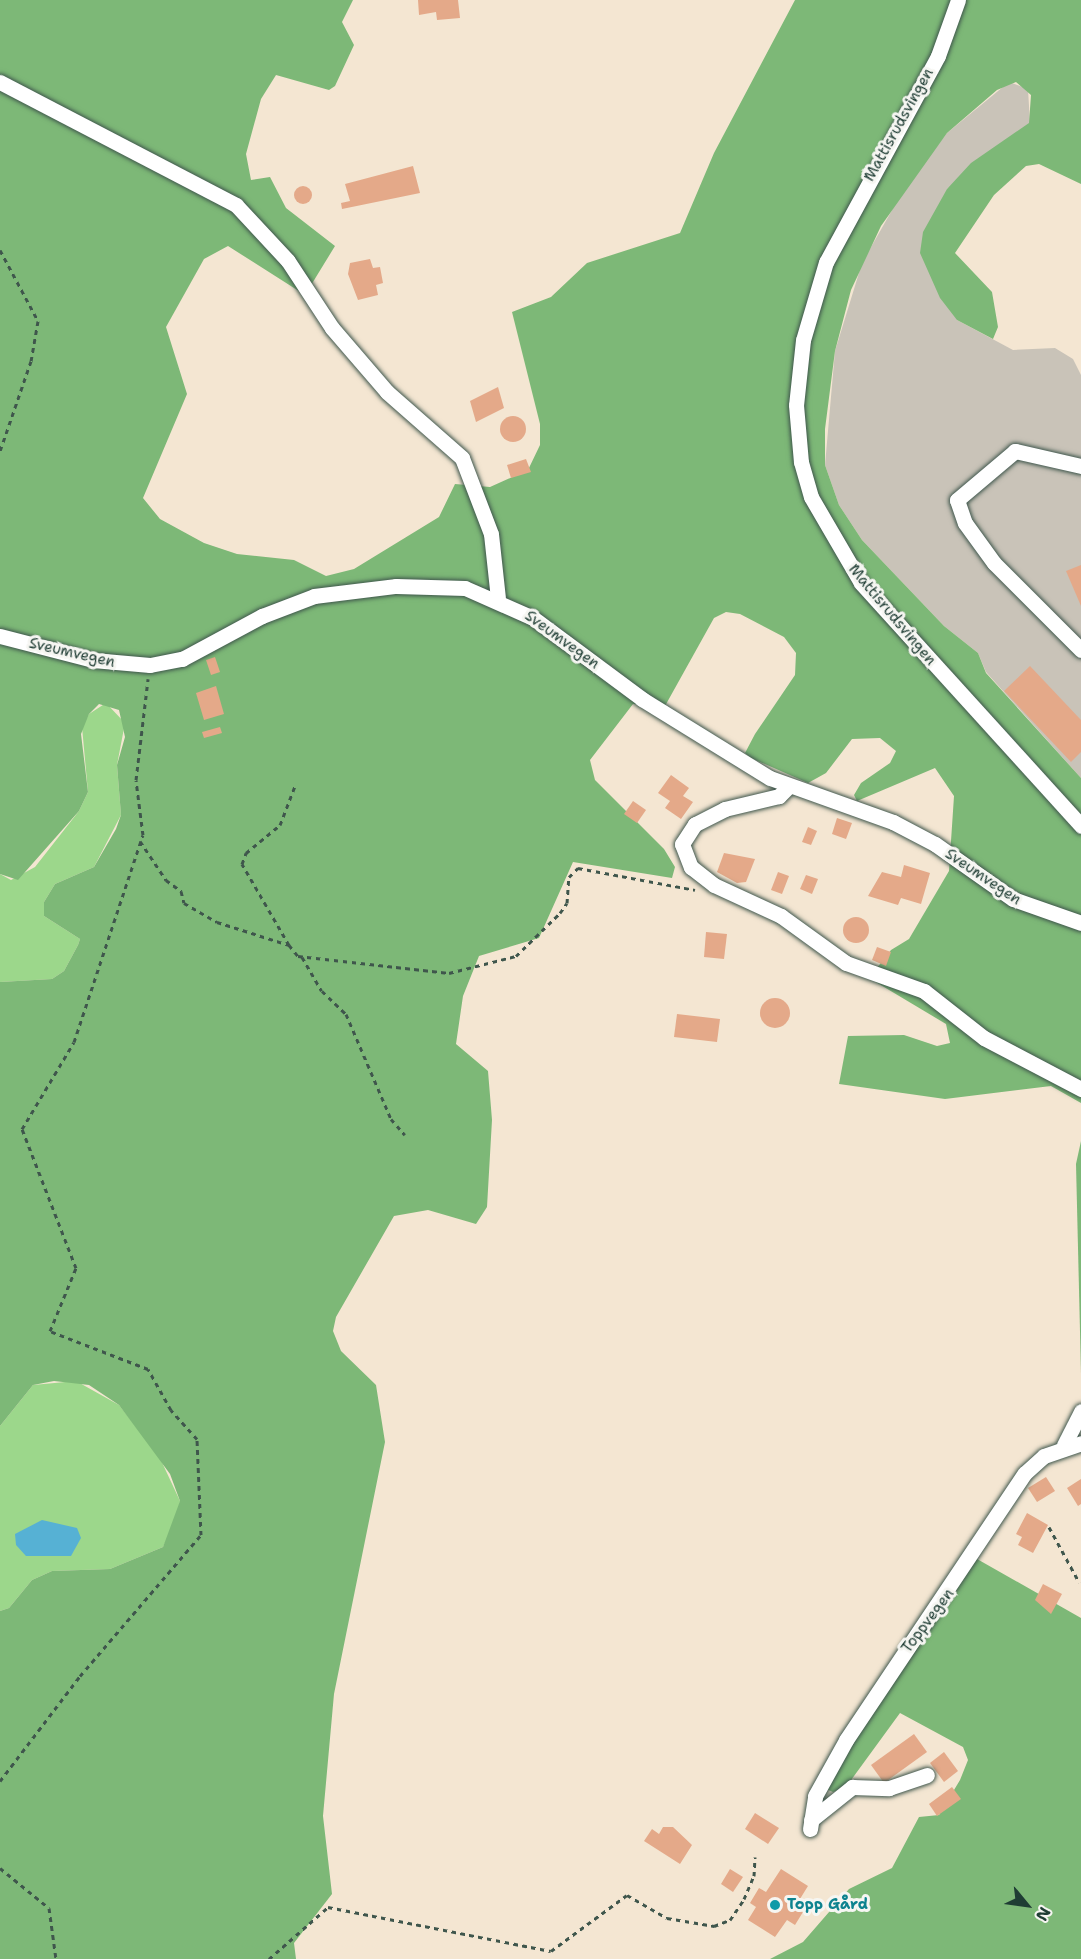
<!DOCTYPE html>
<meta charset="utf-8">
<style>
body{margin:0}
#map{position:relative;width:1081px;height:1959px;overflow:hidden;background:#f4e6d2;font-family:"Shantell Sans",sans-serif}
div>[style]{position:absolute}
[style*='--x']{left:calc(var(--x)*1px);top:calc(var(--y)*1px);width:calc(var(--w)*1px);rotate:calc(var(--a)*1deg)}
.industrial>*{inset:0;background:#c9c3b8}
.green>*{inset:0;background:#9cd78b}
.forest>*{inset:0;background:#7db877}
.water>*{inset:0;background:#56b1d4}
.building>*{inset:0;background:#e4a989}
.round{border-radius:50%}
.path>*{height:3px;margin-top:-1.5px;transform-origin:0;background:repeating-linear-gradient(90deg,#3f564c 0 4.5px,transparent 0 9px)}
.roads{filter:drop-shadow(0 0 2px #3f564c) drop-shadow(0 0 2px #3f564c)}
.minor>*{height:15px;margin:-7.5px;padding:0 7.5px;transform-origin:7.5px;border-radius:7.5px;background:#fff}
.dots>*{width:16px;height:16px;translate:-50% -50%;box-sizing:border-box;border:3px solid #f6f6f2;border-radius:50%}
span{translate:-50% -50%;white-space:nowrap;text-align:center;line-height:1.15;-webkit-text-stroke:6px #f6f6f2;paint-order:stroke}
.street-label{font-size:15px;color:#1f3d34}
.culture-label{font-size:15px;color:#0d838f;font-weight:700}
.left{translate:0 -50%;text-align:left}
.north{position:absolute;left:997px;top:1875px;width:60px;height:60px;-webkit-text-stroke:4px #f6f6f2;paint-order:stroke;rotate:119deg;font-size:16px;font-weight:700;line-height:24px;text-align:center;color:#1f3d34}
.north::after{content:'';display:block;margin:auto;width:21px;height:27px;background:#1f3d34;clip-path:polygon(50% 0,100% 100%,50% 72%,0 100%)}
</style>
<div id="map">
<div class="industrial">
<i style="clip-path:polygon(1009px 82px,1028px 89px,1030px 123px,947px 189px,957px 320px,1013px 350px,1055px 348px,1073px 359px,1081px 375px,1081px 778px,986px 672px,978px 653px,944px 626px,862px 540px,839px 505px,825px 465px,835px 351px,862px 263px,904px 189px,947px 133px)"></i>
</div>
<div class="green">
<i style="clip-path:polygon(106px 703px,125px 723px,117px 765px,121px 815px,94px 867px,55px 884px,44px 902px,44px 916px,80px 939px,78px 945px,64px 971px,52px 979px,0 982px,0 874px,11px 880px,35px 867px,79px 811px,88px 792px,82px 727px,89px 714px)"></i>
<i style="clip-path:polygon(76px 1381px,119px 1405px,159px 1456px,180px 1501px,179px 1515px,163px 1547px,110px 1569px,52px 1571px,32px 1580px,9px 1608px,0 1611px,0 1426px,33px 1385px)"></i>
</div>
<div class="forest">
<i style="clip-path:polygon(0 0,353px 0,342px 22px,354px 45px,335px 86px,329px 90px,276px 75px,261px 99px,246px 154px,251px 180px,270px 177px,286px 208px,335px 246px,305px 295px,228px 246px,204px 259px,166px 327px,187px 394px,143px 498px,160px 519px,204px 543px,237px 554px,294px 560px,326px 576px,354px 569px,439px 517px,455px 484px,490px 487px,528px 470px,540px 445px,540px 424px,512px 312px,551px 297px,587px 263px,680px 233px,714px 153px,795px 0,1081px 0,1081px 184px,1039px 164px,1026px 166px,994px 195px,955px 253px,992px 292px,998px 327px,993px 339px,957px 320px,940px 298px,920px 253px,923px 232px,947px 189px,971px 163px,1029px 123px,1031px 95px,1016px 82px,997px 90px,947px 133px,881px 226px,851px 290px,835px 351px,825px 429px,825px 465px,839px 505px,862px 540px,944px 626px,978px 653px,986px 673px,1081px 778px,1081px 1103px,1051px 1086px,945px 1099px,839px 1084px,848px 1036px,904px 1035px,937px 1046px,950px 1043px,946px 1024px,869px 978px,891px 950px,909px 939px,949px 871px,954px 796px,935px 768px,857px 801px,854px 795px,861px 783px,890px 763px,896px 751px,880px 738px,852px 739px,826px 773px,808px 783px,751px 758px,745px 753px,755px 734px,795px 675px,796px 653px,784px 637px,740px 614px,726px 612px,714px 618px,665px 706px,633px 704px,590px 760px,595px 780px,664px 849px,675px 867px,672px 878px,573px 862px,539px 938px,479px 956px,463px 996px,456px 1044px,488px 1071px,492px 1120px,487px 1207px,476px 1224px,428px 1210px,394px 1216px,336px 1317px,333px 1331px,341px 1351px,376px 1385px,385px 1442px,334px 1694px,323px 1816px,332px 1894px,294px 1943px,296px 1959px,0 1959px,0 1611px,9px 1608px,32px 1580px,52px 1571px,110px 1569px,163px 1547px,180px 1501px,170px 1474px,119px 1405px,89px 1385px,54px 1381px,33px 1385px,0 1426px,0 982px,52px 979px,64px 971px,78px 945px,80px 939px,44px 916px,44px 902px,55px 884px,94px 867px,116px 829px,121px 815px,117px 765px,125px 737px,119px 710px,99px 704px,89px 714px,81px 734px,88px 792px,79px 811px,18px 880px,0 874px)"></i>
<i style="clip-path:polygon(1081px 1141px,1081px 1373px,1076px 1164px)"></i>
<i style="clip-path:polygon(970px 1555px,1081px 1618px,1081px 1959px,770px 1959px,803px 1942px,849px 1889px,892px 1868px,919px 1817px,939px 1815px,960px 1780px,968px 1760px,963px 1747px,900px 1713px,846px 1787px,833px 1792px,817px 1785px)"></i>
</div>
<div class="water">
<i style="clip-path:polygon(42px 1520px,77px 1528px,81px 1538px,71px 1556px,26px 1556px,16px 1545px,15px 1534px)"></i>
</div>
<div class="building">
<i style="clip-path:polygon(418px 0,458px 0,460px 18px,437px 20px,436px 12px,419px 15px)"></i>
<i style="clip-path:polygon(413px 166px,420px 193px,342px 209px,341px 203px,350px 201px,345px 184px)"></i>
<i class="round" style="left:294px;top:186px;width:18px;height:18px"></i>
<i style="clip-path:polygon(370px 259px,373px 268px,380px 267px,383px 283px,376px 285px,378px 295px,358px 300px,348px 274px,350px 263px)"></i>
<i style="clip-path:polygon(498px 387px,504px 408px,476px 422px,470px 401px)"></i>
<i class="round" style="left:500px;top:416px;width:26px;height:26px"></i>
<i style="clip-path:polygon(526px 459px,531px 472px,511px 478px,507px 465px)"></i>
<i style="clip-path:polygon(1081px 565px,1081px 606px,1066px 571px)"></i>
<i style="clip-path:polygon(215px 657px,220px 672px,211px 675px,206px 660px)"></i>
<i style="clip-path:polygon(1030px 666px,1081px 720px,1081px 752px,1071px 762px,1004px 691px)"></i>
<i style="clip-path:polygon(216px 686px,224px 714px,204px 720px,196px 693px)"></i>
<i style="clip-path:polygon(220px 727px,222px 733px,204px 738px,202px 732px)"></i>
<i style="clip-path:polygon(671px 775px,689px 788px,683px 796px,693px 802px,681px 819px,665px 808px,670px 801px,658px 793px)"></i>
<i style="clip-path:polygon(633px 801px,646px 810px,637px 823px,624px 814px)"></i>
<i style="clip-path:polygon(837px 818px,852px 823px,846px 839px,832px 834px)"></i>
<i style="clip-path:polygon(808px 827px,817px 831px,811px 845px,802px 842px)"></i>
<i style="clip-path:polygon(724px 853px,755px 859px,746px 882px,737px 883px,717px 872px)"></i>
<i style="clip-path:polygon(904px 865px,930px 873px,921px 904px,901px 898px,898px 905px,868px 896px,882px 872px,901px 877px)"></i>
<i style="clip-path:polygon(778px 872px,789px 876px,782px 894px,771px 890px)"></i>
<i style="clip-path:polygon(806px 875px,818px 879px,812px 894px,800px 889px)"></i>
<i class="round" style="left:843px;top:917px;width:26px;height:26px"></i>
<i style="clip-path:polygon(706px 932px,727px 934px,724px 959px,704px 957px)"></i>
<i style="clip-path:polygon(877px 947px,891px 952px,886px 966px,872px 960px)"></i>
<i class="round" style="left:760px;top:998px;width:30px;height:30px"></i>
<i style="clip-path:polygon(677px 1014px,720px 1019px,717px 1042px,674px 1037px)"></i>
<i style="clip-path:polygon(1046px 1477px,1055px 1491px,1037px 1502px,1028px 1488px)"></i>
<i style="clip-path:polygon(1081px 1479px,1081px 1504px,1078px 1506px,1067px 1488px)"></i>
<i style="clip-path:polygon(1027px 1513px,1048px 1525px,1033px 1553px,1018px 1545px,1022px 1537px,1016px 1534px)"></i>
<i style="clip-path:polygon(1043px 1584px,1062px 1594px,1051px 1614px,1035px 1600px)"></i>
<i style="clip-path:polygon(914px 1734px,927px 1752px,884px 1783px,871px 1765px)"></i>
<i style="clip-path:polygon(944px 1752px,958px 1771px,944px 1782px,930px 1763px)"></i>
<i style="clip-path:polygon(952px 1787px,961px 1799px,937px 1816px,929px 1804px)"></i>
<i style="clip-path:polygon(755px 1813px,779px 1828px,768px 1844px,745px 1829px)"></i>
<i style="clip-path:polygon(663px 1827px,673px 1827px,692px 1845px,680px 1864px,644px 1841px,652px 1829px,659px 1834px)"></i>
<i style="clip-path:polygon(730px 1869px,743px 1877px,733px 1892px,721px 1884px)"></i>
<i style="clip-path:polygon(781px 1869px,808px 1886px,795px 1907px,803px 1912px,795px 1925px,787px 1920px,775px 1937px,748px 1920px,756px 1907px,750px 1903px,759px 1888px,766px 1892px)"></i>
</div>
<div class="path">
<i style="--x:0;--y:250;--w:81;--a:61.8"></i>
<i style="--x:38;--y:321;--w:41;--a:99.9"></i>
<i style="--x:31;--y:361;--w:95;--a:109"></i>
<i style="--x:140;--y:841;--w:47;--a:56.3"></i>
<i style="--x:166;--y:880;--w:19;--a:36"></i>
<i style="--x:181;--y:891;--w:12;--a:76"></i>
<i style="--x:184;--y:903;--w:38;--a:30"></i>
<i style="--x:217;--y:922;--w:76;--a:17.7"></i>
<i style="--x:289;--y:945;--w:14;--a:51"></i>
<i style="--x:298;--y:956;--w:152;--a:6.4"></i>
<i style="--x:449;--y:973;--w:69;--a:-14.2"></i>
<i style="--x:516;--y:956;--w:62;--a:-44.3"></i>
<i style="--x:560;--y:913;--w:12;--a:-55"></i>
<i style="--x:567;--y:903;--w:26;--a:-86"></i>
<i style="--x:569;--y:877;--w:13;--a:-45"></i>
<i style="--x:578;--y:868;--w:119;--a:10.6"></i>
<i style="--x:289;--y:945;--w:94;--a:-120.1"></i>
<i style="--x:242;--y:864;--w:12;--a:-70"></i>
<i style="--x:246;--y:853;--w:44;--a:-39.5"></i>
<i style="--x:280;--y:825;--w:42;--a:-69"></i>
<i style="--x:302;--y:957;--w:39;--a:60"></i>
<i style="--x:322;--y:991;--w:33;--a:44"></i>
<i style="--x:346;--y:1014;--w:114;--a:66.8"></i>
<i style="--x:391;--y:1119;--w:21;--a:49"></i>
<i style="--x:1049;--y:1527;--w:63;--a:61.4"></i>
<i style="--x:0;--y:1781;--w:132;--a:-52.7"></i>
<i style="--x:80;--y:1676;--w:186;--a:-49.4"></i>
<i style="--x:201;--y:1535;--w:96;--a:-92.4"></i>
<i style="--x:197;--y:1439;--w:39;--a:-132"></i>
<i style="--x:171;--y:1410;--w:47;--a:-119.3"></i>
<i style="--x:148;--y:1369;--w:105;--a:-158.8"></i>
<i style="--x:50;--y:1331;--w:68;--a:-67.6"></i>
<i style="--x:76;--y:1268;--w:149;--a:-111.2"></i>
<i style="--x:22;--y:1129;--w:101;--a:-59.1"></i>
<i style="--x:74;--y:1042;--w:218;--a:-71.6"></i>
<i style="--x:143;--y:835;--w:55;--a:-97.3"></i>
<i style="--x:136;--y:780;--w:102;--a:-83.2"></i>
<i style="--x:0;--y:1868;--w:63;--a:39.2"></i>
<i style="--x:49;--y:1908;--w:51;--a:82.2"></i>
<i style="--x:269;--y:1959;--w:79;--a:-41.4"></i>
<i style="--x:328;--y:1907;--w:227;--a:11.2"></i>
<i style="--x:551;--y:1951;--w:94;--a:-36.4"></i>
<i style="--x:627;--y:1895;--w:46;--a:29.9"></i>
<i style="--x:667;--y:1918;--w:48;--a:9.7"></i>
<i style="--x:714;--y:1926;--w:17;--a:-21"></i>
<i style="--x:730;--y:1920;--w:25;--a:-56"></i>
<i style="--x:744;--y:1899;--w:25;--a:-67"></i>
<i style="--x:754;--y:1876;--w:19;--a:-87"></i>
</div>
<div class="roads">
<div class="minor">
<i style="--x:958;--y:0;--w:59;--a:109.7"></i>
<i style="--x:938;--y:56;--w:234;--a:118.5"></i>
<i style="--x:826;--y:262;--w:81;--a:106.4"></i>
<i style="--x:803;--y:340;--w:65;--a:96.1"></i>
<i style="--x:796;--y:405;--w:57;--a:85"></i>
<i style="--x:801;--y:462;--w:36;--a:74"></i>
<i style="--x:811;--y:497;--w:99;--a:59.8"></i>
<i style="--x:861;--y:583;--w:328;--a:47.8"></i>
<i style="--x:0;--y:82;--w:266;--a:27.5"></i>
<i style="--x:236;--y:205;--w:76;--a:47.1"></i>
<i style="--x:288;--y:261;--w:80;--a:56.7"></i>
<i style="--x:332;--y:328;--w:84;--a:49.3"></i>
<i style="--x:387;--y:392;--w:100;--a:41.3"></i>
<i style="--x:462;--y:458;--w:81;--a:69.1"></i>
<i style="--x:491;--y:534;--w:64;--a:83.8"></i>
<i style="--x:1081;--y:466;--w:68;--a:-167.2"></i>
<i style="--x:1015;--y:451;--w:76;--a:139.8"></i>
<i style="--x:957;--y:500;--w:24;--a:71"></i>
<i style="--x:965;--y:523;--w:49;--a:54.1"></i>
<i style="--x:994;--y:563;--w:123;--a:45"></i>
<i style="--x:0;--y:636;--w:96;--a:14.5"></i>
<i style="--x:93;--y:660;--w:57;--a:5"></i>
<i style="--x:150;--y:665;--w:33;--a:-11"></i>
<i style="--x:182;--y:659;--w:91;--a:-28.3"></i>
<i style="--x:262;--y:616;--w:56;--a:-21"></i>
<i style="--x:314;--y:596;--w:83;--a:-7"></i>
<i style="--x:396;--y:586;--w:69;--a:1.7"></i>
<i style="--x:465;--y:588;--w:74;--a:23.8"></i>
<i style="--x:533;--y:618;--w:136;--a:36.6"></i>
<i style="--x:642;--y:699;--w:150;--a:31.7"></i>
<i style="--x:770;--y:778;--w:131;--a:19.7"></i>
<i style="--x:893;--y:822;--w:47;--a:27.6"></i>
<i style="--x:935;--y:844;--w:95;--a:35.2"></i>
<i style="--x:1013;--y:899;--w:72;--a:19.4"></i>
<i style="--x:788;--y:787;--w:13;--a:135"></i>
<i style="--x:779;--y:796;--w:56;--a:166.5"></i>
<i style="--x:725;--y:809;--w:34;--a:153"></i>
<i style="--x:695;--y:824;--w:24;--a:123"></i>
<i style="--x:682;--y:844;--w:25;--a:69"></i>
<i style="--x:691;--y:867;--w:29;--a:38"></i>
<i style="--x:714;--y:885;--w:74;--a:24.8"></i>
<i style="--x:781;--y:916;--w:80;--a:35.9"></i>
<i style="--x:846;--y:963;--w:83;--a:19.7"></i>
<i style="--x:924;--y:991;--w:76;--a:38.1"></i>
<i style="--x:984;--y:1038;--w:110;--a:27.7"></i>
<i style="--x:1064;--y:1445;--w:38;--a:-63"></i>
<i style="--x:811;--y:1820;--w:53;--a:-38.8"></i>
<i style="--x:852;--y:1787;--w:37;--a:2"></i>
<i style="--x:889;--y:1788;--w:40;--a:-18.9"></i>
<i style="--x:810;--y:1829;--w:33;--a:-81"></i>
<i style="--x:815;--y:1796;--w:64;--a:-61"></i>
<i style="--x:846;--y:1740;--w:321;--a:-56.2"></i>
<i style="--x:1025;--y:1473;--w:25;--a:-42"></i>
<i style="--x:1044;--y:1456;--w:39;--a:-19"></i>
</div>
</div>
<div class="dots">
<i style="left:775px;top:1905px;background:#0f9aa8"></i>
</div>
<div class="street-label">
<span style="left:899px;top:125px;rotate:-61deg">Mattisrudsvingen</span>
<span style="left:892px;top:615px;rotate:50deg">Mattisrudsvingen</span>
<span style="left:562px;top:640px;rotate:36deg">Sveumvegen</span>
<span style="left:72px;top:653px;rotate:13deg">Sveumvegen</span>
<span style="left:983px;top:877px;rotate:34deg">Sveumvegen</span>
<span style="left:928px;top:1621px;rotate:-53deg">Toppvegen</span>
</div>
<div class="culture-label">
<span class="left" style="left:787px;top:1905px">Topp Gård</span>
</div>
<div class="north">N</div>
</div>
